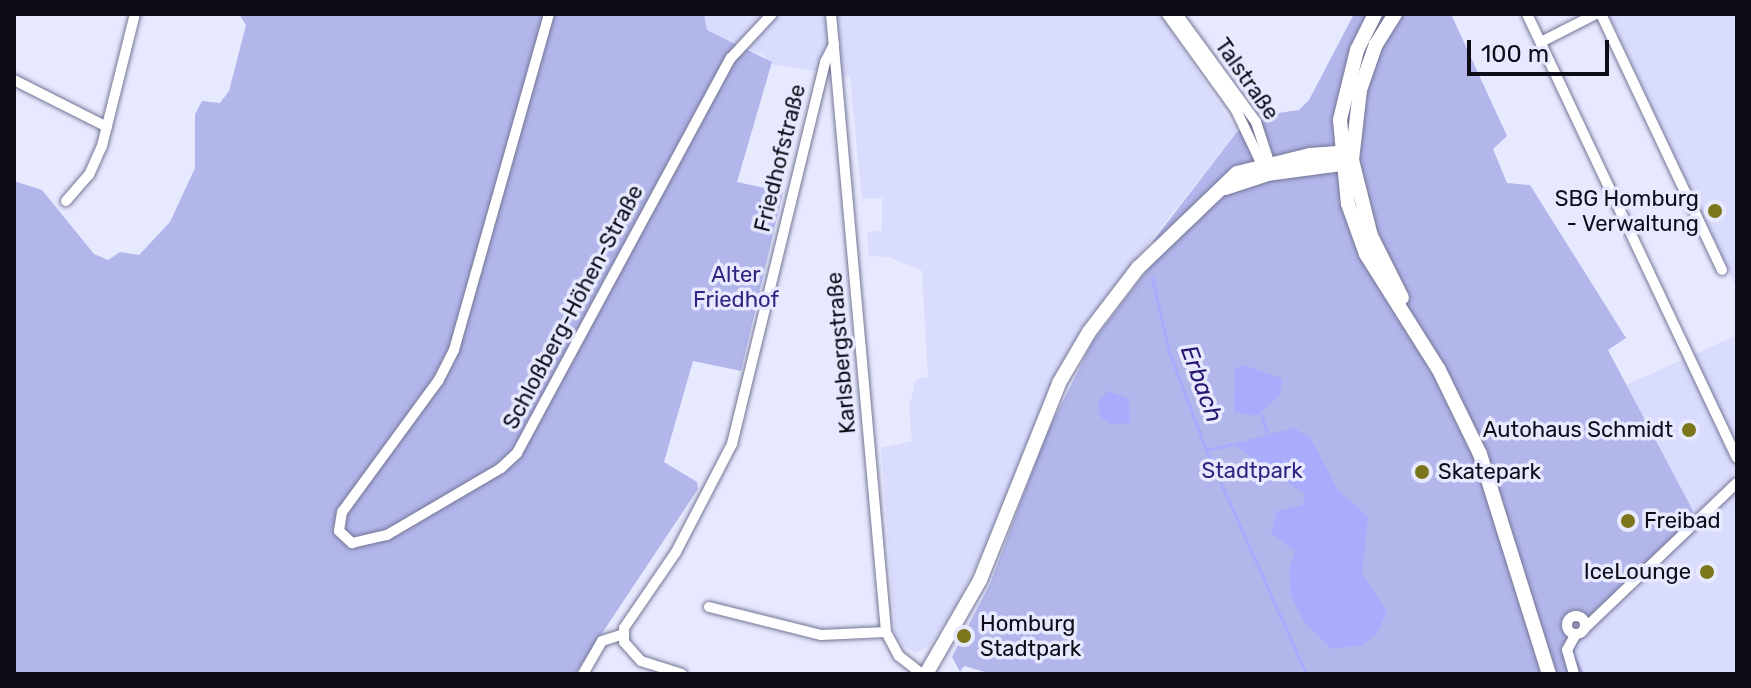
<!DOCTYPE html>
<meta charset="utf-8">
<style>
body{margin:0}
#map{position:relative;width:1751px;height:688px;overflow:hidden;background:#e7e9fe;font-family:Rubik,sans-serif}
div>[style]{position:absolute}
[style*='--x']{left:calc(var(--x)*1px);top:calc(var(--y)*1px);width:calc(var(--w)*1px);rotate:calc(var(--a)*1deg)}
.built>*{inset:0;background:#dadcfe}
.green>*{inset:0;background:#b3b6eb}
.water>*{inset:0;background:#a9abfd}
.stream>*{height:3px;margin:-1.5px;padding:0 1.5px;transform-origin:1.5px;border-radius:1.5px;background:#a9abfd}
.roads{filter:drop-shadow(0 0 2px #747695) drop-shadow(0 0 2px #747695)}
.minor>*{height:10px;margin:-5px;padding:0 5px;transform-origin:5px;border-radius:5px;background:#fff}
.minor>.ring{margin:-5px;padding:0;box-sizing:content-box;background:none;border:10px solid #fff;border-radius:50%}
.secondary>*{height:14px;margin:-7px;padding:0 7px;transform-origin:7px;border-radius:7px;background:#fff}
.dots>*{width:22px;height:22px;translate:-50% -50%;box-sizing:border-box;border:4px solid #e7e9fe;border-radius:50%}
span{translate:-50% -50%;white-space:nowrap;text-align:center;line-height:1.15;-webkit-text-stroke:7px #e7e9fe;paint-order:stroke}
.street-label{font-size:22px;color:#0d0d18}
.poi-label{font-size:22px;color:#0d0d18}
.right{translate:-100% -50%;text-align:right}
.left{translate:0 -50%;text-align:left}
.park-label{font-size:22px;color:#322480}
.water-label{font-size:24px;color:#281572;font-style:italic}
.frame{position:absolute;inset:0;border:16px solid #0d0d18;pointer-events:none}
.scale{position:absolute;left:1467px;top:40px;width:142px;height:36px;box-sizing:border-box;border:4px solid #0d0d18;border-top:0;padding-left:10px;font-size:24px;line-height:28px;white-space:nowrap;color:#0d0d18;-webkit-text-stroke:6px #e7e9fe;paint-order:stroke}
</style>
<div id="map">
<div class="built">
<i style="clip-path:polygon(704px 14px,1160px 14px,1237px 132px,1082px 327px,1057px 371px,982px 554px,953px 611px,929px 646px,916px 653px,902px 646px,895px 631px,881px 448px,912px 441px,909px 408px,916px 379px,928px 377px,922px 271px,888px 257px,869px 256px,867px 232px,882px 231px,882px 198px,862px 199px,850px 77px,771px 64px,764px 56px,707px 30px)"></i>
<i style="clip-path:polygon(1609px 14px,1737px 14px,1737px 289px,1645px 92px)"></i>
<i style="clip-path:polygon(1737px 335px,1737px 674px,1584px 674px,1574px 652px,1577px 644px,1699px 522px,1626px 385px)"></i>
</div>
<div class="green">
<i style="clip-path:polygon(239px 14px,704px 14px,707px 30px,772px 62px,737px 182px,783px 192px,741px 371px,693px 361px,664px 462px,697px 482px,698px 489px,575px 674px,14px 674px,14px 181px,42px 190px,94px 254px,108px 260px,120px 252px,139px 255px,170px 222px,195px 168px,195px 114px,202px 101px,220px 103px,229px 91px,246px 25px)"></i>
<i style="clip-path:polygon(1354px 14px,1451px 14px,1507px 136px,1493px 149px,1507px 183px,1530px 185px,1626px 338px,1608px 350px,1699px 522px,1577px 644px,1574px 653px,1584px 674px,992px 674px,964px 666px,960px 672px,952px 657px,990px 584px,1046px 435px,1093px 341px,1158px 256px,1153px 241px,1237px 132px,1265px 115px,1299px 110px,1309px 100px)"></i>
</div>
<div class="water">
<i style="clip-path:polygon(1243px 365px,1283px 379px,1280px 394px,1257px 416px,1234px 412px,1235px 369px)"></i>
<i style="clip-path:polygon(1108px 391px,1129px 399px,1130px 423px,1111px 424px,1100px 416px,1098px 402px)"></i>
<i style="clip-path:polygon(1294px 428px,1311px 439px,1338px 490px,1368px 517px,1362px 573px,1387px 612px,1377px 633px,1363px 645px,1332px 649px,1304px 622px,1291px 595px,1289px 570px,1295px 551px,1271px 533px,1277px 511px,1302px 505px,1306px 495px,1233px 444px)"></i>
</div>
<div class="stream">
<i style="--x:1152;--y:278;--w:76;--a:77.1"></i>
<i style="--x:1169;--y:352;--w:105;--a:69.3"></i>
<i style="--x:1206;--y:450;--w:245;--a:65.9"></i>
<i style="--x:1261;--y:415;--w:18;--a:71"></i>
<i style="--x:1206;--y:450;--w:28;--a:-13"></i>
</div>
<div class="roads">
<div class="minor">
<i style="--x:549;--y:14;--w:349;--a:105.8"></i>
<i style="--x:454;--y:350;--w:35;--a:117"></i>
<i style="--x:438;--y:381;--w:162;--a:126.2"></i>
<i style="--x:342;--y:512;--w:19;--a:99"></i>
<i style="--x:339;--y:531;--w:18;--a:43"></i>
<i style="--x:352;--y:543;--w:36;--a:-13"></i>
<i style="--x:387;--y:535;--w:132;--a:-30.4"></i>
<i style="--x:501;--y:468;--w:22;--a:-43"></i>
<i style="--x:517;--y:453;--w:449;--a:-61.6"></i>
<i style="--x:731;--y:58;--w:60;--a:-47"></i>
<i style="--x:831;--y:14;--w:620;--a:84.91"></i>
<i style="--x:886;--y:632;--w:27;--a:62"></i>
<i style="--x:899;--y:656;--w:29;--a:38"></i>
<i style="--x:1167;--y:14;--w:118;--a:54.3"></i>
<i style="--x:1236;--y:110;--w:68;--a:64.6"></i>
<i style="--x:1177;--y:14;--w:134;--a:53.8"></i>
<i style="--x:1256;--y:122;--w:48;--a:71.9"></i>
<i style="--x:1527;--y:14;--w:491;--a:64.7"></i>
<i style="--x:1601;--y:14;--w:283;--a:64.7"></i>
<i style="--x:1541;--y:42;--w:62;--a:-27"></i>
<i style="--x:14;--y:80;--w:104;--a:26.8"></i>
<i style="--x:66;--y:201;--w:35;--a:-49"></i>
<i style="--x:89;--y:175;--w:32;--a:-66"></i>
<i style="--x:102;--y:146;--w:136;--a:-76"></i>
<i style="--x:709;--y:607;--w:115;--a:14"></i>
<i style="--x:821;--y:635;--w:65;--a:-2.6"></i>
<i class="ring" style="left:1567px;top:616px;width:8px;height:8px"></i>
<i style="--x:1584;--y:629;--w:211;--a:-43.7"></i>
<i style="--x:583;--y:674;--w:38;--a:-60"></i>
<i style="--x:602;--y:641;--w:23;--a:-18"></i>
<i style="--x:682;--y:674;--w:43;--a:-162.4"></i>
<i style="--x:641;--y:661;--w:25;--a:-132"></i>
<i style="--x:624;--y:642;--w:14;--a:-90"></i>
<i style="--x:624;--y:628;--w:92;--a:-55.6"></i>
<i style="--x:676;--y:552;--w:122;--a:-62.6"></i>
<i style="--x:732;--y:444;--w:393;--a:-76.3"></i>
<i style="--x:825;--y:62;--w:20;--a:-63"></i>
<i style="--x:1574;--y:674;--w:25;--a:-106"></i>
<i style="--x:1567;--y:650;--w:18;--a:-61"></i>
</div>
<div class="secondary">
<i style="--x:1375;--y:14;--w:40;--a:116.6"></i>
<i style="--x:1357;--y:50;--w:72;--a:103.7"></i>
<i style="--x:1340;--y:120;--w:84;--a:84.6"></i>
<i style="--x:1348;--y:204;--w:53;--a:70.2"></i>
<i style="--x:1366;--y:254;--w:137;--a:57.8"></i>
<i style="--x:1439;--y:370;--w:93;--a:64"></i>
<i style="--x:1480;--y:454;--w:231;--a:72.6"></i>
<i style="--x:1395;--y:14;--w:36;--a:122"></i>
<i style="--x:1376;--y:44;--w:49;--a:109.2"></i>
<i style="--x:1360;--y:90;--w:70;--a:96.5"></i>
<i style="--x:1352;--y:160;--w:78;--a:76"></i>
<i style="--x:1371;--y:236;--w:69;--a:63.4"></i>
<i style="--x:1225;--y:188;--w:45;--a:-18"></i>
<i style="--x:1268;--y:174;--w:82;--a:-7.7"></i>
<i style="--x:926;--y:674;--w:108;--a:-60.1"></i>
<i style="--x:980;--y:580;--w:212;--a:-68.1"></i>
<i style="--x:1059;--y:383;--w:59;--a:-59.5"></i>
<i style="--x:1089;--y:332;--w:81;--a:-52.6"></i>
<i style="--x:1138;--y:268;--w:137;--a:-43.8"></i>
<i style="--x:1237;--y:173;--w:75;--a:-13.9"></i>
<i style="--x:1310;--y:155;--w:31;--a:-4"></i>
<i style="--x:1341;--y:153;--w:13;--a:32"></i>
</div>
</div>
<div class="dots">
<i style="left:1715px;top:211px;background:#7c761a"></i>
<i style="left:1689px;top:430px;background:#7c761a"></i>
<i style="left:1422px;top:472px;background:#7c761a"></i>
<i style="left:1628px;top:521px;background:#7c761a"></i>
<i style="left:1707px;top:572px;background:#7c761a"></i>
<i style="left:964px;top:636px;background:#7c761a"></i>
</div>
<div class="street-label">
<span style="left:1247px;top:79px;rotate:55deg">Talstraße</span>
<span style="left:780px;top:158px;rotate:-76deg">Friedhofstraße</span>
<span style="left:573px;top:307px;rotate:-62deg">Schloßberg-Höhen-Straße</span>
<span style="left:841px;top:353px;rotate:-95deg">Karlsbergstraße</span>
</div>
<div class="poi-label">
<span class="right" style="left:1699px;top:211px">SBG Homburg<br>- Verwaltung</span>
<span class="right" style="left:1673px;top:430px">Autohaus Schmidt</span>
<span class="left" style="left:1438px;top:472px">Skatepark</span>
<span class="left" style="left:1644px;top:521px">Freibad</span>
<span class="right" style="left:1691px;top:572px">IceLounge</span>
<span class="left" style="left:980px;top:636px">Homburg<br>Stadtpark</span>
</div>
<div class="park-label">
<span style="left:736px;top:287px">Alter<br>Friedhof</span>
<span style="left:1252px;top:471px">Stadtpark</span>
</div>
<div class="water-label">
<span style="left:1201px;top:384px;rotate:70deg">Erbach</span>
</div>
<div class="frame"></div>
<div class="scale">100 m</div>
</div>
